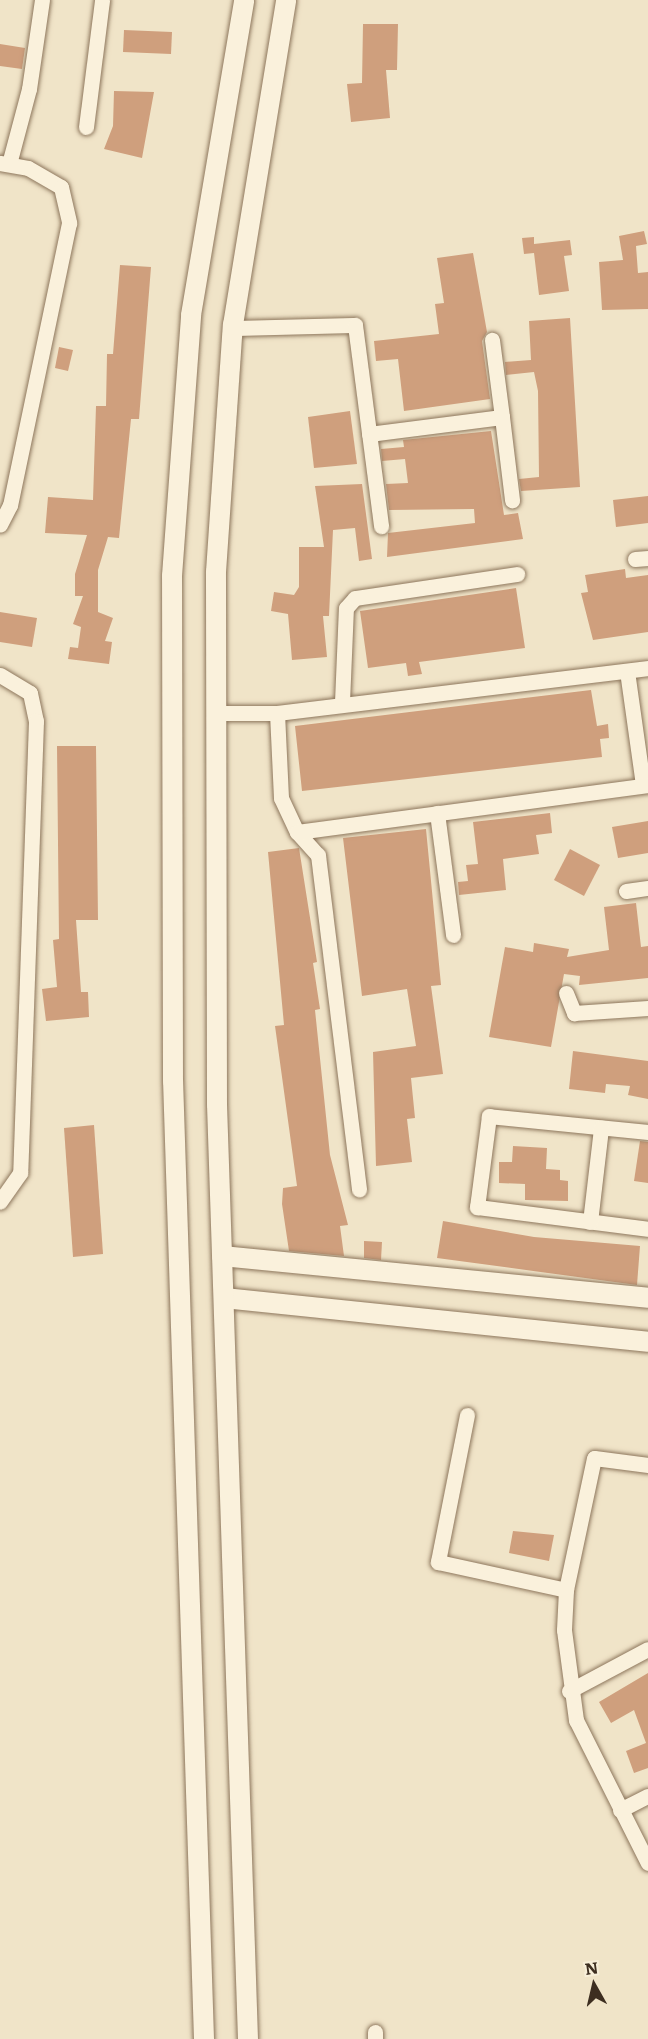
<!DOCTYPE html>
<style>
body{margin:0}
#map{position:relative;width:648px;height:2039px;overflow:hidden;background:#f0e4c8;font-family:Literata,serif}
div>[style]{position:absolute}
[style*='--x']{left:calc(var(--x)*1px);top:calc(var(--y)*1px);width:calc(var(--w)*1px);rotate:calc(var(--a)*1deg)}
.building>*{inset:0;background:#cf9f7d}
.roads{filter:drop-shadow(0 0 2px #8d765c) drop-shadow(0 0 2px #8d765c)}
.minor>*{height:15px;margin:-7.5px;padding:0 7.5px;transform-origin:7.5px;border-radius:7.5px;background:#faf1dc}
.tertiary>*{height:20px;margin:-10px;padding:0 10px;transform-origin:10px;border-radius:10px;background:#faf1dc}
span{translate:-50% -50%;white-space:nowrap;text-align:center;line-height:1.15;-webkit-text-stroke:4.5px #f7eed8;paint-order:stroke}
.north{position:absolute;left:564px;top:1955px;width:60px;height:60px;-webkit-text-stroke:4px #f7eed8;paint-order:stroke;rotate:352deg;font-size:16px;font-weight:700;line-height:24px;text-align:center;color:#3d2e20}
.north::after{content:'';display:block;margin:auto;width:21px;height:27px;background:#3d2e20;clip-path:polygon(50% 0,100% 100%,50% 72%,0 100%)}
</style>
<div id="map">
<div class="building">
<i style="clip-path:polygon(363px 24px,398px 24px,397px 70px,386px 70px,390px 118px,351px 122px,347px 84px,362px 83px)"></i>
<i style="clip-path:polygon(124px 30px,172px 32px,171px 54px,123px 52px)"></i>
<i style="clip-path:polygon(0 44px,25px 48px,22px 69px,0 66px)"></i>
<i style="clip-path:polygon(114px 91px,154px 92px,142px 158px,104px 149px,113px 126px)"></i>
<i style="clip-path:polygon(644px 231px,647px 244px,636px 246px,638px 273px,648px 272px,648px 309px,602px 310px,599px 262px,623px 260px,619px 236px)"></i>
<i style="clip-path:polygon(534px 237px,534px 244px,570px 240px,572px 255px,564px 256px,569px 291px,539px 295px,534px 253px,524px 254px,522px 238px)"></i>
<i style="clip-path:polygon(473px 253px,487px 332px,482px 341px,490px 399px,404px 411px,398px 359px,376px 361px,374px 341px,439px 334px,435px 304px,444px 303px,437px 258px)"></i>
<i style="clip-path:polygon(120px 265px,151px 267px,139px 419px,131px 419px,119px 538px,108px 537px,98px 570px,98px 612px,113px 618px,105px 641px,112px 642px,109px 664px,68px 659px,70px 647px,78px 648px,81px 627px,73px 624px,83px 596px,75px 596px,75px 574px,87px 535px,45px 533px,48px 497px,93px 500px,96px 406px,106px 406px,107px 354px,113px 354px)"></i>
<i style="clip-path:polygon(570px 318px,580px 487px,521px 491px,519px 479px,539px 477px,538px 391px,534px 372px,506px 375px,505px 362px,531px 360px,529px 321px)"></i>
<i style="clip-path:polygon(59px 347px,73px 350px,68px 371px,55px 368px)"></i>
<i style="clip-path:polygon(350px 411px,357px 464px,314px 468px,308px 417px)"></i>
<i style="clip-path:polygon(491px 431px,504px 515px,518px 513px,523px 539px,387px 557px,388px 533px,475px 523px,474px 509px,389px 510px,386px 484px,408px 483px,405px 459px,382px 461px,381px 449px,404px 447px,403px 440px)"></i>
<i style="clip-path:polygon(362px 484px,372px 559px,359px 561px,355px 528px,333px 530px,329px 616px,323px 616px,327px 657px,292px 660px,288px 614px,271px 611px,274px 592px,294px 595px,299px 587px,299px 547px,324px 547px,315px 486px)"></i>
<i style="clip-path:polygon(648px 496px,648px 523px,616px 527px,613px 500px)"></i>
<i style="clip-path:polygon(625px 569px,626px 578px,648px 575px,648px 632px,593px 640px,581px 593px,588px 592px,585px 575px)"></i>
<i style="clip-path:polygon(516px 588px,525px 648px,419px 662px,422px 674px,408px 676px,406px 663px,368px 668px,360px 611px)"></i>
<i style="clip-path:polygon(0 612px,37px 618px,32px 647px,0 642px)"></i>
<i style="clip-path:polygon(591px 690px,597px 726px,608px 724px,609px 738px,600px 739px,602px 757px,302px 791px,295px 726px)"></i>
<i style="clip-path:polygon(57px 746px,96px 746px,98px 920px,76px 920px,81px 992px,88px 992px,89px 1017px,46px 1021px,42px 989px,57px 987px,53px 940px,59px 939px)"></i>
<i style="clip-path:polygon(550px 813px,552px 833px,536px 835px,539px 854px,503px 859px,506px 890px,459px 895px,458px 882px,468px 881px,466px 865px,478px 864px,473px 822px)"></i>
<i style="clip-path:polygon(648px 821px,648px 853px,618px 858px,612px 827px)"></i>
<i style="clip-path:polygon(426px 829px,441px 985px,431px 986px,443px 1074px,411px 1078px,415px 1118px,407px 1119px,412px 1162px,376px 1166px,373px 1052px,416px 1046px,407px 989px,362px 996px,343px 838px)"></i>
<i style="clip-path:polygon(299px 848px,317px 962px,313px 963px,320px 1009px,315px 1010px,330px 1155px,348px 1225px,340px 1226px,344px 1256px,289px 1251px,282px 1204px,283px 1188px,297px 1186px,275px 1026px,284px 1025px,268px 852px)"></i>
<i style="clip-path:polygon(570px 849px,600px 865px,584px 896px,554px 880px)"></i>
<i style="clip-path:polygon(636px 903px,641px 947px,648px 946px,648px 978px,579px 985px,580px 976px,564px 974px,551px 1047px,489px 1037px,505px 947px,533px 952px,534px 943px,569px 949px,567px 957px,609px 950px,604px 907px)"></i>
<i style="clip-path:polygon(573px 1051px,648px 1061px,648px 1099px,628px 1095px,630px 1086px,606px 1084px,605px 1093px,569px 1089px)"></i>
<i style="clip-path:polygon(94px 1125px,103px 1254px,73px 1257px,64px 1128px)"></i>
<i style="clip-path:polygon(640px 1141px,648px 1142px,648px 1183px,634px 1181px)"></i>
<i style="clip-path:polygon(513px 1146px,547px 1148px,546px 1169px,560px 1170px,560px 1180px,568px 1181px,568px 1201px,525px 1200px,525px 1184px,499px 1183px,499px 1162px,512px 1162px)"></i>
<i style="clip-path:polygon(443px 1221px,534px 1237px,640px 1246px,637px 1285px,437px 1258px)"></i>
<i style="clip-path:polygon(364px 1241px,382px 1242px,381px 1260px,364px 1258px)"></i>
<i style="clip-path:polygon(513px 1531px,554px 1535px,549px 1561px,509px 1553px)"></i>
<i style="clip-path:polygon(648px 1673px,648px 1768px,634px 1773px,626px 1751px,646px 1743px,634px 1710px,611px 1723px,599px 1702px)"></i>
</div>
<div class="roads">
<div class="minor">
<i style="--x:86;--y:127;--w:128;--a:-82.8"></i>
<i style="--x:0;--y:163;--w:28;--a:10"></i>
<i style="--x:28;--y:168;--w:38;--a:30"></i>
<i style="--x:61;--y:187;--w:37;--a:77"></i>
<i style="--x:69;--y:223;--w:288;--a:101.8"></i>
<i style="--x:10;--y:505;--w:22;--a:117"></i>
<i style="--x:9;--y:164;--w:78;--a:-75.1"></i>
<i style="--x:29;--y:89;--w:90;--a:-81.7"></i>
<i style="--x:233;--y:328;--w:122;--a:-1.4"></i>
<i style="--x:355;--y:325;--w:203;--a:82.6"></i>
<i style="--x:502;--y:417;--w:84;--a:83.1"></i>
<i style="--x:369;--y:434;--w:134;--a:-7.3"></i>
<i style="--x:502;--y:417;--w:78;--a:-97.4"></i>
<i style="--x:635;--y:559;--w:13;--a:-4"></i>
<i style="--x:627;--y:671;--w:115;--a:82"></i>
<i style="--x:0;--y:675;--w:35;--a:31"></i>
<i style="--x:30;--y:693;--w:29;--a:78"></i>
<i style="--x:36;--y:721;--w:452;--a:92"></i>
<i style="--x:20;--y:1173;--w:35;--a:125"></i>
<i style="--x:342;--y:702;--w:94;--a:-87.6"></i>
<i style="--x:346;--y:608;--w:13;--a:-48"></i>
<i style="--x:355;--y:598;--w:164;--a:-8.4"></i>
<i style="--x:218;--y:713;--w:59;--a:0"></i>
<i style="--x:277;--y:713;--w:374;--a:-6.9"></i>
<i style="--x:277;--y:713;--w:85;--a:87.3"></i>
<i style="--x:281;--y:798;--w:38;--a:65"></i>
<i style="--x:297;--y:832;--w:31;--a:48"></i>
<i style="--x:318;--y:855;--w:337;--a:83"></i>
<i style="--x:437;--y:813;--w:123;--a:82.5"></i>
<i style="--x:297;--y:832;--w:354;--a:-7.6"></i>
<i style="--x:626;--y:891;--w:22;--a:-8"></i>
<i style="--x:566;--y:993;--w:22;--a:68"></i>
<i style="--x:574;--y:1013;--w:74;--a:-3.9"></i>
<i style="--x:648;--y:1132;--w:160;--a:-174.3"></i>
<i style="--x:489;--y:1116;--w:92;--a:97.5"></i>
<i style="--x:477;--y:1207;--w:172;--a:7.3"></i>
<i style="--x:590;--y:1222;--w:95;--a:-83.3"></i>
<i style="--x:467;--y:1415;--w:150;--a:101.2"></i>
<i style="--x:438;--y:1562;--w:131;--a:12.3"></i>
<i style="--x:648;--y:1465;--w:54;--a:-172.6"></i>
<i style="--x:594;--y:1458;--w:135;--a:102"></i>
<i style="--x:566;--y:1590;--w:40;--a:92.9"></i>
<i style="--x:564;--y:1630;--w:91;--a:82.4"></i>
<i style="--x:576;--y:1720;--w:160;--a:63.3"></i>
<i style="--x:569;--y:1691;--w:89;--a:-28"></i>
<i style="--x:620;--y:1810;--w:31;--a:-27"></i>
<i style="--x:375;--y:2032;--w:7;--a:90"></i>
</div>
<div class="tertiary">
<i style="--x:222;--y:1256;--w:428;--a:5.6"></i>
<i style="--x:224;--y:1298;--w:426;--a:5.9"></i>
<i style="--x:204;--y:2039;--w:959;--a:-91.85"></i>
<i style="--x:173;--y:1081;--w:505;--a:-90.11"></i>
<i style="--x:172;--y:576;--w:262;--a:-85.8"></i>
<i style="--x:191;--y:315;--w:319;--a:-80.4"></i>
<i style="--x:248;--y:2039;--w:936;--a:-91.9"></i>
<i style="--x:217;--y:1104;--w:532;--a:-90.11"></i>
<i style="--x:216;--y:572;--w:248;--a:-86.1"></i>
<i style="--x:233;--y:325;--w:329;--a:-80.7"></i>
</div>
</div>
<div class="north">N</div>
</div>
